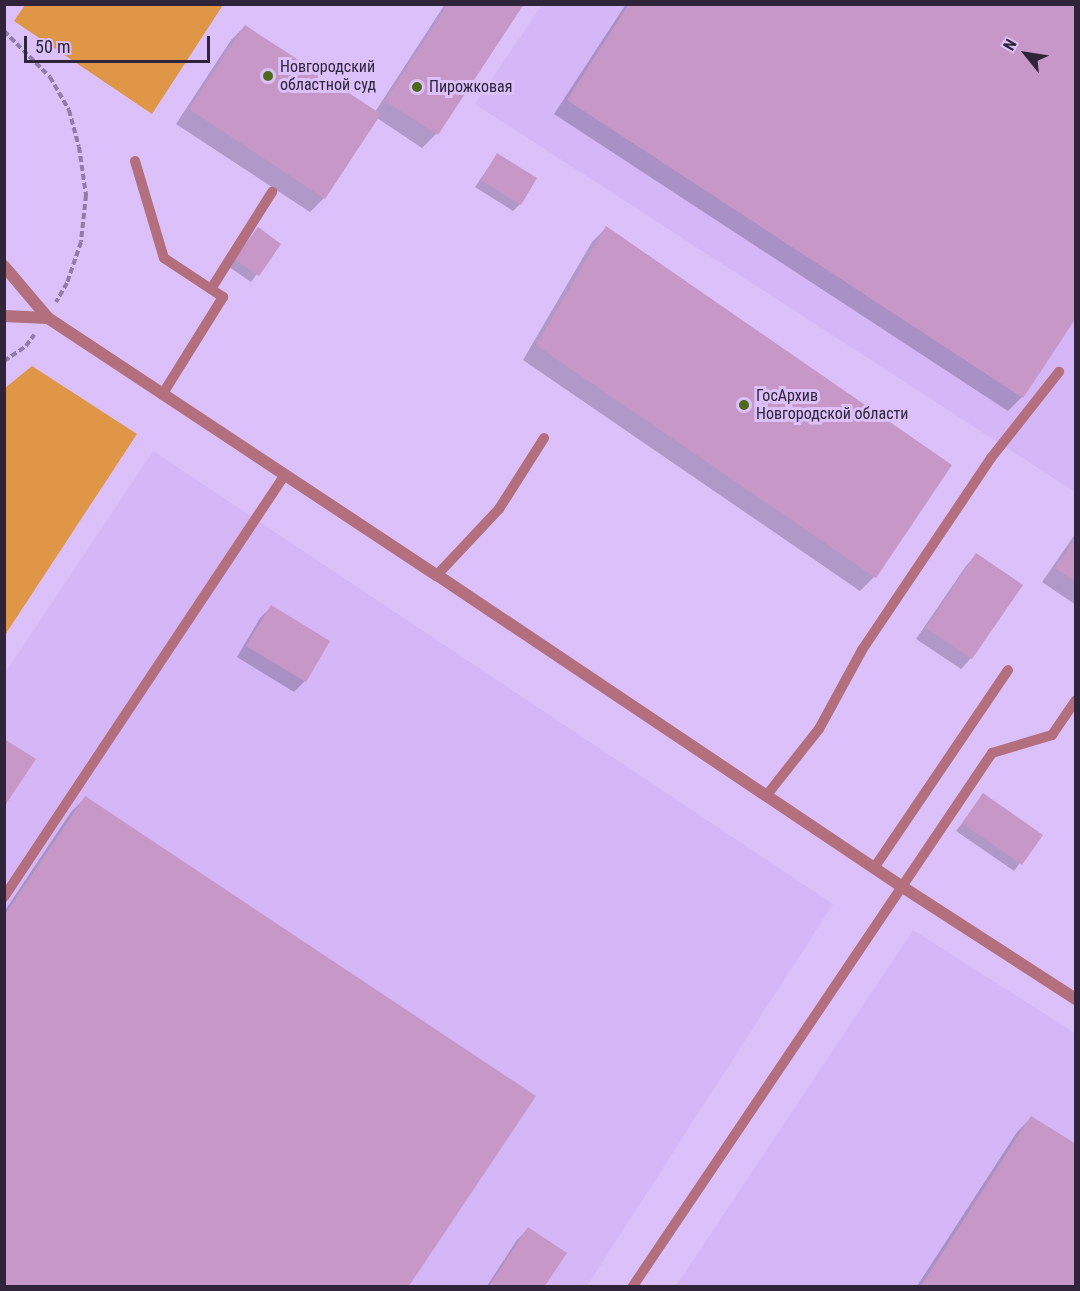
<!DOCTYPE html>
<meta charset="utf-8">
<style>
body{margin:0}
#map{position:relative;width:1080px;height:1291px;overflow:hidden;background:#dcc0fa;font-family:"Roboto Condensed",sans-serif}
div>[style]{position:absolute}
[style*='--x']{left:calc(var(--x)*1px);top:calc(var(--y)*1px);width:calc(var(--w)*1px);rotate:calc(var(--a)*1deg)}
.built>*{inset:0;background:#d5b6f7}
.green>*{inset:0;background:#df9747}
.shadow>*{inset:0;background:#0003}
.building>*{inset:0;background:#c797c7}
.path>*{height:4px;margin-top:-2px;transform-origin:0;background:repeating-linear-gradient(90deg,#907ca6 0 6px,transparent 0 9px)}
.lane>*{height:10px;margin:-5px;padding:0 5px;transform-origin:5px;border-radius:5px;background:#b36f7e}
.street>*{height:12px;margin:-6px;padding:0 6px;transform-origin:6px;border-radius:6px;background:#b36f7e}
.dots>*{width:16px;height:16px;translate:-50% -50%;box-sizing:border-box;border:3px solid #dcc0fa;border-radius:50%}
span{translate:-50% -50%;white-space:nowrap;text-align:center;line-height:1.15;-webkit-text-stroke:6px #dcc0fa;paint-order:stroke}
.poi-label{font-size:16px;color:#2f243a}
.left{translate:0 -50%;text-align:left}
.frame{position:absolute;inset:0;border:6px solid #2f243a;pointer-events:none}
.north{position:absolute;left:996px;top:24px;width:60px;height:60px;-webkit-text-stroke:4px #dcc0fa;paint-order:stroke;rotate:300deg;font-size:16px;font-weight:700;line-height:24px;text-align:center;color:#2f243a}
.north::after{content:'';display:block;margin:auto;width:21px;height:27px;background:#2f243a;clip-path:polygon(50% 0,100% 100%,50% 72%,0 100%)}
.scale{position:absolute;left:24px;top:36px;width:186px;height:27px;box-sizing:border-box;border:3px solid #2f243a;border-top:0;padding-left:8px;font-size:18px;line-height:21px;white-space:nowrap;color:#2f243a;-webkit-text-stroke:4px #dcc0fa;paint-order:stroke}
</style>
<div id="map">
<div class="built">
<i style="clip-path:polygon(542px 5px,1075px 5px,1075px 492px,475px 104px)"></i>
<i style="clip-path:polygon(153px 451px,833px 904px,587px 1286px,5px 1286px,5px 673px)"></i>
<i style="clip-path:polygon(913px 930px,1075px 1033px,1075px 1286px,676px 1286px)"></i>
</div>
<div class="green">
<i style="clip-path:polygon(25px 5px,25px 4px,223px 5px,152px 114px,14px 21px)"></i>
<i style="clip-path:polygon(32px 366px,137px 434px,5px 635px,5px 388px)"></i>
</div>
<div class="shadow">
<i style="clip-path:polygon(445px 4px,522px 4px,436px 134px,422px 148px,377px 118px,324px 198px,310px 212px,176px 124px,231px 40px,245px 26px,375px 112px)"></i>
<i style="clip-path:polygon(626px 4px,1076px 4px,1022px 397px,1008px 411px,554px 114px)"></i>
<i style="clip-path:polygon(497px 155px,520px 204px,513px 211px,475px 187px)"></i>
<i style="clip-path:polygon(606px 228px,874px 577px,860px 591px,523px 360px,592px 242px)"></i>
<i style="clip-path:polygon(258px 229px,279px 244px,251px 282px,229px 267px)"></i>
<i style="clip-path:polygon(1076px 533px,1076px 605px,1042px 582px)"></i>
<i style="clip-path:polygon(976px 555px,971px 658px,961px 669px,916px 639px,966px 566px)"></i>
<i style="clip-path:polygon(271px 607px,305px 681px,294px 692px,237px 657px,260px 618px)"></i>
<i style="clip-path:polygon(984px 795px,1041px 835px,1014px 871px,956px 831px)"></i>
<i style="clip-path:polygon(85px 798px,534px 1096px,407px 1286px,4px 1286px,4px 912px,71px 812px)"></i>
<i style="clip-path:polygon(1031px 1118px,1076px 1146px,1076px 1286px,917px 1286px,1017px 1132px)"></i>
<i style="clip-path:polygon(528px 1229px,565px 1253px,543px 1286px,487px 1286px,517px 1240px)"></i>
</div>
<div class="building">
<i style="clip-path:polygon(448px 4px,524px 4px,438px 135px,385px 101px)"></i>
<i style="clip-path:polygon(629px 4px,1076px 4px,1076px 318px,1023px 398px,567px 100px)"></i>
<i style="clip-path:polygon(245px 25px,381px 114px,325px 199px,189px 109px)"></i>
<i style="clip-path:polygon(497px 153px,537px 178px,521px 205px,481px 180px)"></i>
<i style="clip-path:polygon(606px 226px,952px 465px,876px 578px,536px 345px)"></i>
<i style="clip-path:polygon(258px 227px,281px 244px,259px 276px,234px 259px)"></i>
<i style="clip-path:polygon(1076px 537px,1076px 582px,1055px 568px)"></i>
<i style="clip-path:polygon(976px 553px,1023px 585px,972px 659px,926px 628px)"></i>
<i style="clip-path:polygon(271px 605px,330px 641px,306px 682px,246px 646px)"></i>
<i style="clip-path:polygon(4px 739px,36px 759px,4px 807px)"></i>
<i style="clip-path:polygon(983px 793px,1043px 835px,1022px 865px,962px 823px)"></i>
<i style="clip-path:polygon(85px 796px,536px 1096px,409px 1286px,4px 1286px,4px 916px)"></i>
<i style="clip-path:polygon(1031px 1116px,1076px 1144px,1076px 1286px,921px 1286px)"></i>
<i style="clip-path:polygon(528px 1227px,567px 1253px,545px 1286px,489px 1286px)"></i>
</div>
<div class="path">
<i style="--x:4;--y:31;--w:65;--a:45"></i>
<i style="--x:50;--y:77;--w:38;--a:60"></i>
<i style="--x:69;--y:110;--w:38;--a:75"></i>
<i style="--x:79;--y:147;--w:49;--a:81.7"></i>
<i style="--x:86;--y:195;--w:47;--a:96.1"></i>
<i style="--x:81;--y:242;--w:43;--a:108.9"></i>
<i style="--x:67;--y:283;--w:22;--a:120"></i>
<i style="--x:4;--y:361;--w:27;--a:-34"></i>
<i style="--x:26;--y:346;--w:14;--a:-54"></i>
</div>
<div class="lane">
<i style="--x:135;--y:161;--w:101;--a:73.4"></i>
<i style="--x:164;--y:258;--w:71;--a:33.5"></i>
<i style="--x:223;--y:297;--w:115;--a:121.9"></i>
<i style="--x:211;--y:289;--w:115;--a:-57.8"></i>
<i style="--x:437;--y:575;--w:91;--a:-46.8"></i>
<i style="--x:499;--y:509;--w:84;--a:-57.6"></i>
<i style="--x:766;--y:796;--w:85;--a:-51.7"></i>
<i style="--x:819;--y:729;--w:90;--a:-61.4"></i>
<i style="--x:862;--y:650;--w:231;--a:-56.1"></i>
<i style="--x:991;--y:458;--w:110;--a:-51.7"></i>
<i style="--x:874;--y:868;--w:239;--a:-55.9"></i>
<i style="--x:4;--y:897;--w:506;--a:-56.37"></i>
<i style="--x:633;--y:1286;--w:643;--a:-56.04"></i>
<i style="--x:992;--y:753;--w:63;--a:-16.7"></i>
<i style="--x:1052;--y:735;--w:42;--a:-55.6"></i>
</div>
<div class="street">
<i style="--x:4;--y:266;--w:68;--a:49.8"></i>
<i style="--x:48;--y:318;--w:466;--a:33.5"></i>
<i style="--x:437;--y:575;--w:559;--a:33.83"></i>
<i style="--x:901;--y:886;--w:208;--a:32.9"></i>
<i style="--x:4;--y:316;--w:44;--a:2.6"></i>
</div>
<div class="dots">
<i style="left:268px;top:76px;background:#4e691a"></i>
<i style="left:417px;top:87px;background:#4e691a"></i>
<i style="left:744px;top:405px;background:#4e691a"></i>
</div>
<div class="poi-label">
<span class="left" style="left:280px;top:76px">Новгородский<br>областной суд</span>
<span class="left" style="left:429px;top:87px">Пирожковая</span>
<span class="left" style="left:756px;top:405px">ГосАрхив<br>Новгородской области</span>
</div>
<div class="frame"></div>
<div class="north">N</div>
<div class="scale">50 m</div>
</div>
